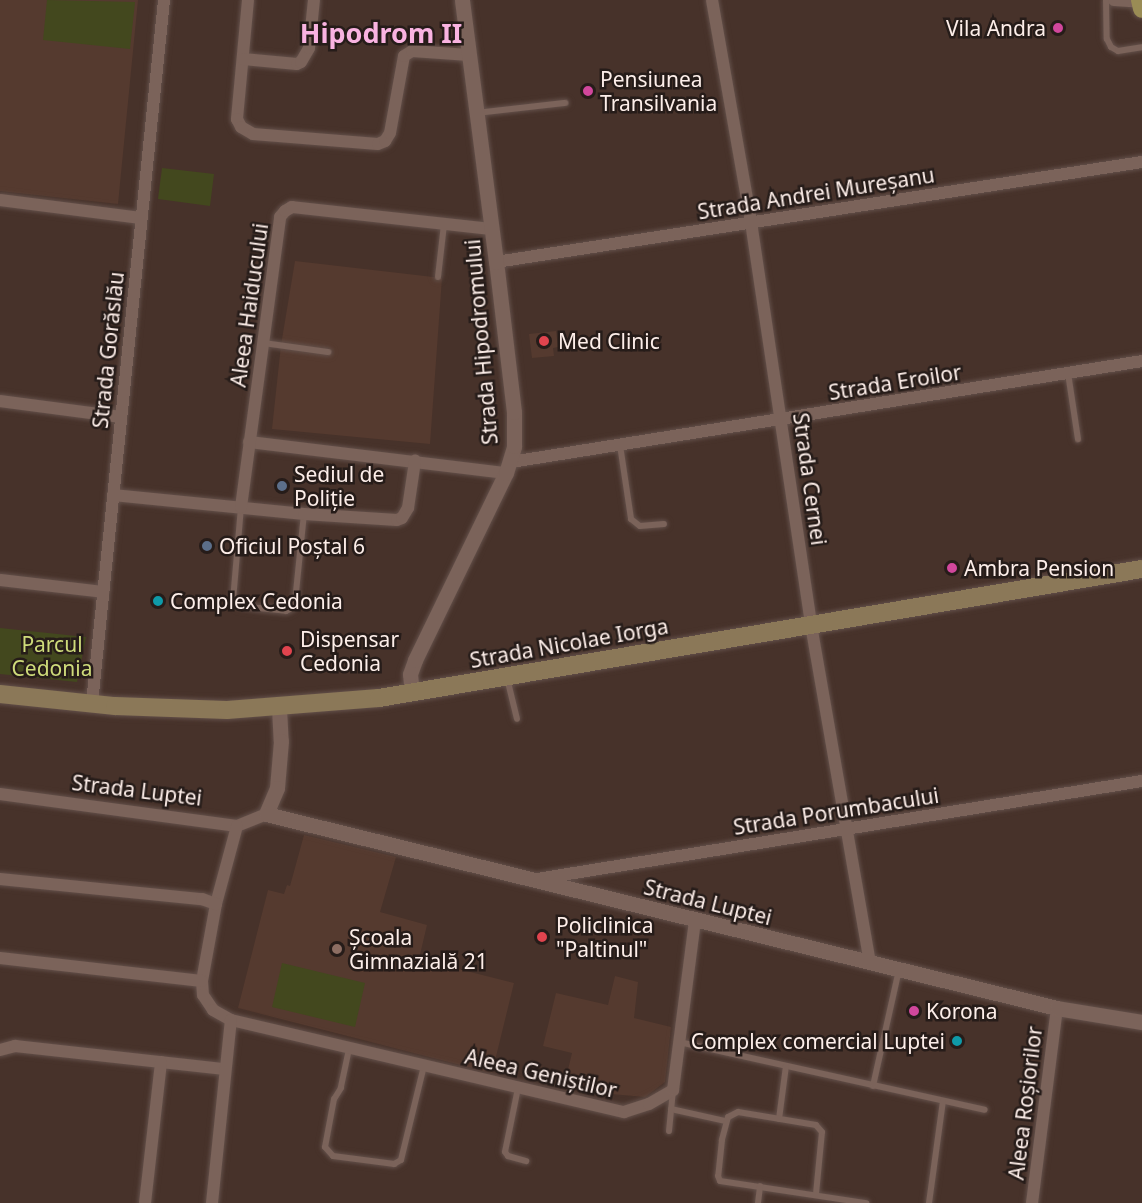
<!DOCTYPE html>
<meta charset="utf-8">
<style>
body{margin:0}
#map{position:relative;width:1142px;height:1203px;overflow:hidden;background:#47322a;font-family:"Noto Sans",sans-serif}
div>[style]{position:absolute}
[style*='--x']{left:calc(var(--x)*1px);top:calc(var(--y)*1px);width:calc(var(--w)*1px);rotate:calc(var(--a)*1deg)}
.built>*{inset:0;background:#553a2f}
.green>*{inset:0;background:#43481e}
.roads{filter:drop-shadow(0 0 2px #63504a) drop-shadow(0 0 2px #63504a)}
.service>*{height:6px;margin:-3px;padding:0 3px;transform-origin:3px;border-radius:3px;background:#7b635a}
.minor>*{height:12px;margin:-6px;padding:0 6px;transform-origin:6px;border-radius:6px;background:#7b635a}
.tertiary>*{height:15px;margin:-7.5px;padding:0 7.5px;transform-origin:7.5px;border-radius:7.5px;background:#7b635a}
.secondary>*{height:18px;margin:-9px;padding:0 9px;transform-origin:9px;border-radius:9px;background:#8b7858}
.primary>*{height:18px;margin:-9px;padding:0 9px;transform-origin:9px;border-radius:9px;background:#9a8c55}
.dots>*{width:16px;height:16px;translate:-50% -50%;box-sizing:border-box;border:3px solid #261c19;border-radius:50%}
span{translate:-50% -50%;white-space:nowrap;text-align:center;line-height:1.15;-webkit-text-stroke:5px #261c19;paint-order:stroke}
.poi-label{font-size:21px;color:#fdeee9}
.right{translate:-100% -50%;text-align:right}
.left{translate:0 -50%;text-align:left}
.street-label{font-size:21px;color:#fdeee9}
.park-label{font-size:21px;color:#cedb7a}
.district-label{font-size:27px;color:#f9b3e1;font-weight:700}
</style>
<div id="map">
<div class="built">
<i style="clip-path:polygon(0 0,138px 0,118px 204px,0 191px)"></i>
<i style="clip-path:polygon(295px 261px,442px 278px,430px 444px,272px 429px,281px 345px)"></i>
<i style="clip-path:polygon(556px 331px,558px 347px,553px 348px,554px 356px,532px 358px,529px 334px)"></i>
<i style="clip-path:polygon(304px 835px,396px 857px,380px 912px,427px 925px,419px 959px,514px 983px,492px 1073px,238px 1008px,268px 890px,284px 894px,287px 885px,290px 886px)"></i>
<i style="clip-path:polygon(615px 976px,638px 982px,634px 1018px,671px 1027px,665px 1082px,645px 1097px,600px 1093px,565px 1082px,572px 1053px,543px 1046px,556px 993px,608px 1005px)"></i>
</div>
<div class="green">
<i style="clip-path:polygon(47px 0,135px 2px,130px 49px,43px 40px)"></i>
<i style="clip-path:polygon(162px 168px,214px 174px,210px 206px,158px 199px)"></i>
<i style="clip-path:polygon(0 628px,86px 637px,77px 682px,0 674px)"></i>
<i style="clip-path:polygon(282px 963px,365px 983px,355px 1027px,272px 1007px)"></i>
</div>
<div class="roads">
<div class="service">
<i style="--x:1106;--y:0;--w:39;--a:89"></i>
<i style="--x:1107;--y:39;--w:9;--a:63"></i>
<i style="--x:1111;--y:47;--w:8;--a:30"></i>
<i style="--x:1118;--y:51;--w:24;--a:-9"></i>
<i style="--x:477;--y:113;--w:89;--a:-6.5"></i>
<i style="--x:438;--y:277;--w:53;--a:-83.5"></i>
<i style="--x:263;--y:343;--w:66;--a:7.9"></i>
<i style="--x:1068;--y:373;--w:67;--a:81.4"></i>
<i style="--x:620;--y:445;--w:75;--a:81.5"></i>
<i style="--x:631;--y:519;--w:11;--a:38"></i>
<i style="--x:640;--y:526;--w:24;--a:-5"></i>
<i style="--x:241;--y:507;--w:93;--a:94.9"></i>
<i style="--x:233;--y:600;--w:8;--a:40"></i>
<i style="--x:239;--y:605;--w:20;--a:9"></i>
<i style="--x:259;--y:608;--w:27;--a:6"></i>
<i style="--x:286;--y:611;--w:7;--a:-27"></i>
<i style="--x:292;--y:608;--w:7;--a:-63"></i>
<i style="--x:295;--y:602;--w:88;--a:-84.2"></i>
<i style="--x:507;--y:678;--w:42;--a:76.3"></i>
<i style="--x:679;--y:1042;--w:313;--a:12.5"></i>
<i style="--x:349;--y:1049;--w:40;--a:102"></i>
<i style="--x:341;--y:1088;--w:13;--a:122"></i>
<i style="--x:334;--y:1099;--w:49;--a:100.6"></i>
<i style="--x:325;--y:1147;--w:12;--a:48"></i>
<i style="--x:333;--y:1156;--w:62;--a:7.5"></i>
<i style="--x:394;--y:1164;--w:8;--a:-30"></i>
<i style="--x:401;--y:1160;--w:97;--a:-76.3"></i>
<i style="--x:873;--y:1086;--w:119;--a:-77.4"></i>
<i style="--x:518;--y:1088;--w:65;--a:101.5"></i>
<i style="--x:505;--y:1152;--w:5;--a:53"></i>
<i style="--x:508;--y:1156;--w:19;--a:16"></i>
<i style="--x:671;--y:1109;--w:55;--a:12.5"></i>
<i style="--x:779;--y:1119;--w:53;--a:-82.5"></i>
<i style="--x:669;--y:1131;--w:41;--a:-84.4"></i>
<i style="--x:816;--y:1194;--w:62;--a:-84.5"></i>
<i style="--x:822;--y:1132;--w:9;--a:-131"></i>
<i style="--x:816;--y:1125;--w:79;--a:-170.5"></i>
<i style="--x:738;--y:1112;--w:11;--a:153"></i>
<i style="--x:728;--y:1117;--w:24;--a:105"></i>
<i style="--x:722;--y:1140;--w:36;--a:96"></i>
<i style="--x:718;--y:1176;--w:5;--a:68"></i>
<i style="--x:720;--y:1181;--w:148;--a:8.6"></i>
<i style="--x:758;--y:1203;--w:17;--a:-83"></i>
<i style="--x:929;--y:1203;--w:103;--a:-82.2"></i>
</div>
<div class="minor">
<i style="--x:248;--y:0;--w:120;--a:95.3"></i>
<i style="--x:237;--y:119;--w:9;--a:63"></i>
<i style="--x:241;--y:127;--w:14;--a:30"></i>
<i style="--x:253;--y:134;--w:125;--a:4.6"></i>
<i style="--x:378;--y:144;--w:8;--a:-23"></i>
<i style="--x:385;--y:141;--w:9;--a:-58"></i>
<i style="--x:390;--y:133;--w:78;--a:-79.7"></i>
<i style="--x:404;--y:56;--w:9;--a:-32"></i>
<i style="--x:412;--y:51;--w:57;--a:4"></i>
<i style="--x:712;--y:0;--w:225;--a:80"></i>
<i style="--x:751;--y:222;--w:407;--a:81.5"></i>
<i style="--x:811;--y:625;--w:343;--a:80.1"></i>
<i style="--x:1114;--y:0;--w:27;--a:4"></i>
<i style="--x:243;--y:59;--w:54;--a:5.3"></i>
<i style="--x:297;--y:64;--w:4;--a:-27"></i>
<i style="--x:301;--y:62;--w:16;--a:-60"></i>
<i style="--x:309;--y:48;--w:48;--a:-84.1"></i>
<i style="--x:0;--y:200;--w:142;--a:7.3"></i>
<i style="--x:496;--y:262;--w:654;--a:-8.8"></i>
<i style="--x:0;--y:401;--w:122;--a:7.5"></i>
<i style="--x:249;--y:442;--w:259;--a:6.9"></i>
<i style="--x:511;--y:462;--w:639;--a:-9.09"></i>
<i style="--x:113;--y:495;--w:192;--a:5.7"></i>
<i style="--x:304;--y:514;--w:93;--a:3.7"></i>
<i style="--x:397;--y:520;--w:5;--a:-22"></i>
<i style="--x:402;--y:518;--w:12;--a:-59"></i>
<i style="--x:408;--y:508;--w:48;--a:-81.5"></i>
<i style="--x:241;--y:507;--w:293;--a:-82.3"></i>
<i style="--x:280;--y:217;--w:8;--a:-50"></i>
<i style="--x:285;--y:211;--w:8;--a:-30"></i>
<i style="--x:292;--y:207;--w:201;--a:6.3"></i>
<i style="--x:0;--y:580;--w:104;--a:6.6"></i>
<i style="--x:92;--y:703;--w:707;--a:-84.15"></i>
<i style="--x:0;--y:794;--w:239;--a:7.7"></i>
<i style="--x:237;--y:826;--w:31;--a:-22"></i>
<i style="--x:237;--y:826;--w:81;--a:105.1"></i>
<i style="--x:216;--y:904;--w:78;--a:100.3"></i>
<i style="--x:202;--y:981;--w:14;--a:86"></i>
<i style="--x:203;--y:995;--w:18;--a:56"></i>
<i style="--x:213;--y:1010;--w:21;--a:29"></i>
<i style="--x:231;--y:1020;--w:404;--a:13.2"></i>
<i style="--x:624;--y:1112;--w:26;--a:-18"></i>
<i style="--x:649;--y:1104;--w:28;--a:-30"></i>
<i style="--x:673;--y:1090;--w:170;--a:-82.6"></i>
<i style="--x:0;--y:879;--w:203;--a:5.7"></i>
<i style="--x:202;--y:899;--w:15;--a:20"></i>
<i style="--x:537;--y:879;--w:613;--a:-9.2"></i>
<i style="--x:0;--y:958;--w:203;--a:6.5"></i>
<i style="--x:0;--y:1050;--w:16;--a:-15"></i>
<i style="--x:15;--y:1046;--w:211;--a:6.3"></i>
<i style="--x:145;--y:1203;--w:142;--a:-83.5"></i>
<i style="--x:212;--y:1203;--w:184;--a:-84.1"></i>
<i style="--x:1032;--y:1203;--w:197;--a:-82.7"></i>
</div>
<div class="tertiary">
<i style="--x:412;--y:693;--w:19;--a:-96"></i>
<i style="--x:410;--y:674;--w:15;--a:-70"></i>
<i style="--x:415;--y:660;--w:208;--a:-64.1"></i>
<i style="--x:506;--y:473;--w:28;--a:-73"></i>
<i style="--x:514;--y:446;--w:34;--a:-90"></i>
<i style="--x:514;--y:412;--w:151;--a:-96.8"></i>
<i style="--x:496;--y:262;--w:264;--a:-97.4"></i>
<i style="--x:279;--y:708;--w:33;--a:87"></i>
<i style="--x:281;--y:741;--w:47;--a:94.9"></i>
<i style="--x:277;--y:788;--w:28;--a:113"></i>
<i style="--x:266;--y:814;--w:814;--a:13.78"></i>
<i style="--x:1057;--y:1008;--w:86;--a:9.4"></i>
</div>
<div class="secondary">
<i style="--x:0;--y:694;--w:116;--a:6"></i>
<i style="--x:115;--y:706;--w:112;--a:2"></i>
<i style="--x:227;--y:710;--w:152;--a:-4.5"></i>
<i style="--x:379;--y:698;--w:774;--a:-9.6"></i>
</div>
<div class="primary">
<i style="--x:1140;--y:0;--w:9;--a:77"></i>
</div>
</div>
<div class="dots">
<i style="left:1058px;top:28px;background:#d1479c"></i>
<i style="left:588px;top:91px;background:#d1479c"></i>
<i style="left:544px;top:341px;background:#e0444e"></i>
<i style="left:282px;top:486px;background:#5c6f8a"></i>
<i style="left:207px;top:546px;background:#5c6f8a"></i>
<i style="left:952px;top:568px;background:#d1479c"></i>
<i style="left:158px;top:601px;background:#0f9aa8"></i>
<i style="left:287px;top:651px;background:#e0444e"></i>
<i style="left:542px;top:937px;background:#e0444e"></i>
<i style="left:337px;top:949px;background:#8d6e63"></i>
<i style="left:914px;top:1011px;background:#d1479c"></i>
<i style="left:957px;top:1041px;background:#0f9aa8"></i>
</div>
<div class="poi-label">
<span class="right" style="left:1046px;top:28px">Vila Andra</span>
<span class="left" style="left:600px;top:91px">Pensiunea<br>Transilvania</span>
<span class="left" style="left:558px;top:341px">Med Clinic</span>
<span class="left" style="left:294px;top:486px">Sediul de<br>Poliție</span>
<span class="left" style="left:219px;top:546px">Oficiul Poștal 6</span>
<span class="left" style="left:964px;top:568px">Ambra Pension</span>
<span class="left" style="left:170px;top:601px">Complex Cedonia</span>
<span class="left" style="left:300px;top:651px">Dispensar<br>Cedonia</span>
<span class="left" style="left:556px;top:937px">Policlinica<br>"Paltinul"</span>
<span class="left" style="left:349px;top:949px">Școala<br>Gimnazială 21</span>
<span class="left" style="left:926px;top:1011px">Korona</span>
<span class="right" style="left:945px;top:1041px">Complex comercial Luptei</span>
</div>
<div class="street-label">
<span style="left:816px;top:193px;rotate:-9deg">Strada Andrei Mureșanu</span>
<span style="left:249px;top:305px;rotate:-82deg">Aleea Haiducului</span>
<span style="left:481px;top:342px;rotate:-95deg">Strada Hipodromului</span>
<span style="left:108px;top:350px;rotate:-84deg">Strada Gorăslău</span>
<span style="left:895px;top:382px;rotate:-9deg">Strada Eroilor</span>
<span style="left:810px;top:479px;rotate:82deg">Strada Cernei</span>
<span style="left:569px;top:643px;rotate:-10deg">Strada Nicolae Iorga</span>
<span style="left:137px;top:790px;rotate:7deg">Strada Luptei</span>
<span style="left:836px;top:811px;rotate:-9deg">Strada Porumbacului</span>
<span style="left:708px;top:902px;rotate:14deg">Strada Luptei</span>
<span style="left:541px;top:1073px;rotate:13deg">Aleea Geniștilor</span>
<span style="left:1025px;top:1103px;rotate:-83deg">Aleea Roșiorilor</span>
</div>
<div class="park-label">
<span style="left:52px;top:656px">Parcul<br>Cedonia</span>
</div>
<div class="district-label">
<span style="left:381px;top:33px">Hipodrom II</span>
</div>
</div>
